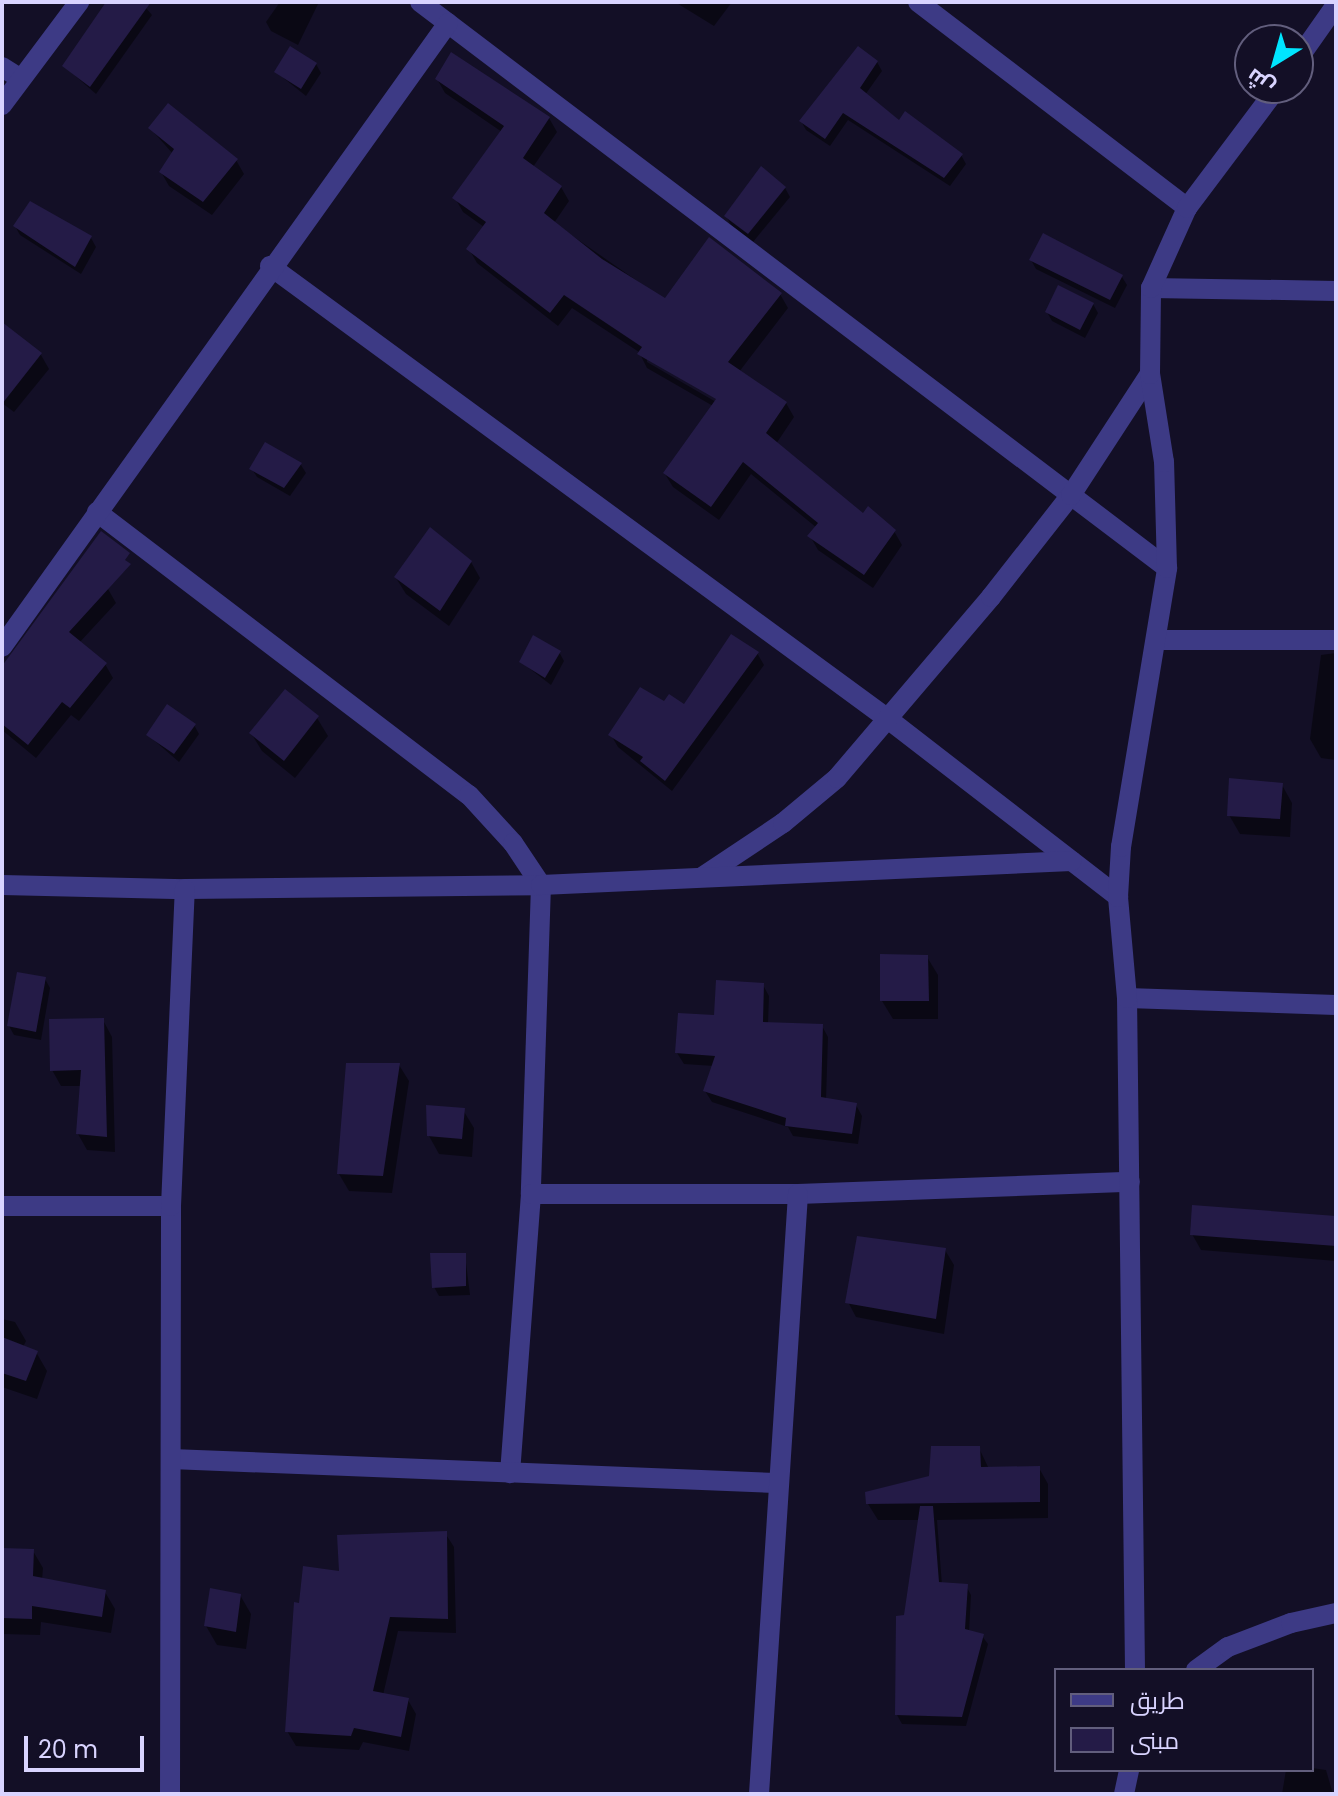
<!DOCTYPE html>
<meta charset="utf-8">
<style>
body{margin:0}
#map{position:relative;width:1338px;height:1796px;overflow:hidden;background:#130f26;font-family:Poppins,Cairo,sans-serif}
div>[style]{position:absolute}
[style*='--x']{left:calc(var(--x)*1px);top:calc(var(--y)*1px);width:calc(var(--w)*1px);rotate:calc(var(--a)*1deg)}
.shadow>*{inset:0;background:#0007}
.building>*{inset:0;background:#241b47}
.minor>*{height:20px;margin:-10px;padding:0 10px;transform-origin:10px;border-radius:10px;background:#3d3a85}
.tertiary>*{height:20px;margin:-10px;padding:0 10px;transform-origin:10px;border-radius:10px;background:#3d3a85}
span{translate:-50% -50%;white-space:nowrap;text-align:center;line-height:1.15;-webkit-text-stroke:7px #130f26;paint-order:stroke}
.frame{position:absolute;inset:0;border:4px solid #d9d4ff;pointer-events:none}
.legend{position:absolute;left:1054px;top:1668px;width:260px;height:104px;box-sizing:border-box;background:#130f26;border:2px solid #625e7d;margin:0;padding:10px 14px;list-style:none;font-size:24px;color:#d9d4ff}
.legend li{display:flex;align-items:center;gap:16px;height:40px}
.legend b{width:40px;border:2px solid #625e7d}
.north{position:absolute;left:1234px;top:24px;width:80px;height:80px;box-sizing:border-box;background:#130f26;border:2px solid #625e7d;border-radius:50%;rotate:217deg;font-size:22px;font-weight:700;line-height:32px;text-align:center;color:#d9d4ff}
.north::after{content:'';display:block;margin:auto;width:28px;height:36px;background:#00e5ff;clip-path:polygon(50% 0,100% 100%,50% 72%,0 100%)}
.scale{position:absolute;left:24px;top:1736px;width:120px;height:36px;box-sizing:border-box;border:4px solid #d9d4ff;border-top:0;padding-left:10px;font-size:24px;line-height:28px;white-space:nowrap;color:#d9d4ff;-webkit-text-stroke:6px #130f26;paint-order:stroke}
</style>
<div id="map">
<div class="shadow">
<i style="clip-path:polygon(108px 2px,141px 2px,152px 15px,96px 94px,64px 66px)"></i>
<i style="clip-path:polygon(280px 2px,319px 2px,298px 45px,271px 31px,266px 22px)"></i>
<i style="clip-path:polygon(675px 2px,732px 2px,714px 26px)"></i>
<i style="clip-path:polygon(877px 62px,882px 71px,865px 95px,900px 122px,961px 155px,966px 164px,950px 186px,848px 120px,830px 146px,806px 130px,801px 121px)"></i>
<i style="clip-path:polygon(316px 64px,321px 73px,306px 96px,276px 72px)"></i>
<i style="clip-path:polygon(evenodd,437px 79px,549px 118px,557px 132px,533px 167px,561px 187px,569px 201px,554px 223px,666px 301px,780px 294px,788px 308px,739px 372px,786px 403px,794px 417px,776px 444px,864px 516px,894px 531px,902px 545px,873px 588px,818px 550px,810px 536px,817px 528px,751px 474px,719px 520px,673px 487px,665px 474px,713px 406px,647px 368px,639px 352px,572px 308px,558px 326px,477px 263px,469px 249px,484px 227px,463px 212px,455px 198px,502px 132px,445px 93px,437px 79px,647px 357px,725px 402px,723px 406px,647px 362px,647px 357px)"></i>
<i style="clip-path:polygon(150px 128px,236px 160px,244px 174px,212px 215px,169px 186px,161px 172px,173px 154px)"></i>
<i style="clip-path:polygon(785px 188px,790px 197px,753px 242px,731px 225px,726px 216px)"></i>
<i style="clip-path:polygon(15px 226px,91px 238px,96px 247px,81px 274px,20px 235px)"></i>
<i style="clip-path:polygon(1031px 260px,1122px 277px,1127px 285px,1115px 308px,1036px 269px)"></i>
<i style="clip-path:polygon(1093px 304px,1098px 313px,1085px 338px,1052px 321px,1047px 312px)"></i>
<i style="clip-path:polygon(11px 331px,41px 355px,49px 369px,14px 412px,2px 403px,2px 345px)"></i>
<i style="clip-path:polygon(265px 445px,301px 465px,306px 473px,290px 496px,257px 477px,252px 469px)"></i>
<i style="clip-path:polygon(471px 562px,480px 578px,449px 626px,406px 594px,396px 578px)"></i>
<i style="clip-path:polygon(76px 570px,108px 589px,116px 603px,79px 643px,105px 664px,113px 678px,79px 721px,71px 715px,36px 758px,2px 730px,2px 668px)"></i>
<i style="clip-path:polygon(559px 652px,564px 661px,551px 685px,521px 662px)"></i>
<i style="clip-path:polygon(757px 653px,764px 665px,672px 791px,618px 747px,611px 735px,664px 704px,684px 707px)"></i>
<i style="clip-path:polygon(1336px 653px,1336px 760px,1321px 758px,1310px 739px,1321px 655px)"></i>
<i style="clip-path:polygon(317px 718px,328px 736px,295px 778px,262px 751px,251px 733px)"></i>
<i style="clip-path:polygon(194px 725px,199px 734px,179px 762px,148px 735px)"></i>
<i style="clip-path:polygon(1282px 785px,1292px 803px,1290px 837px,1240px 834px,1229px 815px)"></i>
<i style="clip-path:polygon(927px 957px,938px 975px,938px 1019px,893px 1019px,882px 1001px)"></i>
<i style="clip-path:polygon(45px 979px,50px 988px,41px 1040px,14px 1035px,9px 1026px)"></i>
<i style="clip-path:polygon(763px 985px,769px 996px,768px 1024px,822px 1026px,828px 1037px,826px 1100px,856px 1105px,862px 1116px,858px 1144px,793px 1136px,788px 1127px,712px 1102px,705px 1091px,714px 1066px,684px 1064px,677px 1053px,716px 1017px)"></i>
<i style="clip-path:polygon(103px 1020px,112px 1037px,115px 1152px,87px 1150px,78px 1134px,82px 1086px,61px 1086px,52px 1070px)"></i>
<i style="clip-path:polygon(399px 1065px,409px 1081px,392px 1193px,349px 1191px,339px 1174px)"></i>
<i style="clip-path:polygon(463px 1110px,474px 1128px,472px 1157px,439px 1154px,429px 1136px)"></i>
<i style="clip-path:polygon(1336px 1218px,1336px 1261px,1201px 1250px,1192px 1234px)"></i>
<i style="clip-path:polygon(945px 1250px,954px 1265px,944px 1334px,856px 1317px,848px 1302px)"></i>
<i style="clip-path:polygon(465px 1255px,470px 1295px,439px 1296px,434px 1287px)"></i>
<i style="clip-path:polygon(2px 1319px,15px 1322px,26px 1341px,23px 1347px,36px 1352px,47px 1371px,37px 1399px,2px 1387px)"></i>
<i style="clip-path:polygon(979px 1448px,989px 1469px,1039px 1468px,1048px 1484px,1048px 1518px,937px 1520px,942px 1585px,966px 1586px,971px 1595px,969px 1632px,982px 1636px,988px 1644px,966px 1726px,902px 1724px,897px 1715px,920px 1520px,878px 1520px,868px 1504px,931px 1477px)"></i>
<i style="clip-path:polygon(445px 1533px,454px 1547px,456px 1633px,398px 1631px,383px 1695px,408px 1700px,416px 1714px,409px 1751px,363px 1742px,359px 1750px,296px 1746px,287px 1731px,301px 1605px,341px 1573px)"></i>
<i style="clip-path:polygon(2px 1550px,33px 1551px,43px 1568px,42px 1580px,105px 1592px,115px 1609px,111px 1633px,41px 1622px,40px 1635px,2px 1634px)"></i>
<i style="clip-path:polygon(240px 1595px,251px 1614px,246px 1649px,217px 1645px,206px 1626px)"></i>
<i style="clip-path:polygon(1312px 1768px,1326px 1770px,1333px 1794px,1282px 1794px,1286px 1770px)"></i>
</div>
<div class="building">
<i style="clip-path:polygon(106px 2px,151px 2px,90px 87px,62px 66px)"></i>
<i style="clip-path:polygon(290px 46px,317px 63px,301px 89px,274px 72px)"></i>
<i style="clip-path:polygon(858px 46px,878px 61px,860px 88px,899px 120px,905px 111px,963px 154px,944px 178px,843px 113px,825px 139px,799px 121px)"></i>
<i style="clip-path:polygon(451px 52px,550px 117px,523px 158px,562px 186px,544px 213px,602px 259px,665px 298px,709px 237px,782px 293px,728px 362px,787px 402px,766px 433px,863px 513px,868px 506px,896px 530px,864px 575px,807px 536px,818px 523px,743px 462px,711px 507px,663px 473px,716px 399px,637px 354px,642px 347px,564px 295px,550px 313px,466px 249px,486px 222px,452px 198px,504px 126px,435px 79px)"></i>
<i style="clip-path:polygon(168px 103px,238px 159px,203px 202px,159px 172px,174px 149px,148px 128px)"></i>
<i style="clip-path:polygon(761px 166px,786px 187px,748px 234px,724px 216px)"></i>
<i style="clip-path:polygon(30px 201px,92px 236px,75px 267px,13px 226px)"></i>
<i style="clip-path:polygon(1043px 233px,1123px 275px,1110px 300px,1029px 260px)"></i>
<i style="clip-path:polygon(1058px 285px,1094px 303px,1080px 330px,1045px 312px)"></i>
<i style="clip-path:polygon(2px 322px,42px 353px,2px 404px)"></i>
<i style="clip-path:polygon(265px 442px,302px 463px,284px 488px,249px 469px)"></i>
<i style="clip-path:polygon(430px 527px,472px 561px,440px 611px,394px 577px)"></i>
<i style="clip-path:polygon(101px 531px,130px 553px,125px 560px,131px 564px,69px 632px,107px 663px,70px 708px,62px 702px,28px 745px,2px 724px,2px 666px)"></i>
<i style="clip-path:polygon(731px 634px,759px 652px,665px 781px,640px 761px,643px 757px,608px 735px,640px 687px,664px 701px,669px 694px,684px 704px)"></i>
<i style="clip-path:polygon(533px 635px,561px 651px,545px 678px,519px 662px)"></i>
<i style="clip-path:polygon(285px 689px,319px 716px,284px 761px,249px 733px)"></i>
<i style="clip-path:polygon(167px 704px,196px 724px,174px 754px,146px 735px)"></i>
<i style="clip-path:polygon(1229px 778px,1283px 783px,1280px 819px,1227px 816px)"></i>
<i style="clip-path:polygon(880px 954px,928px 955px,929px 1001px,880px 1001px)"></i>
<i style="clip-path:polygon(17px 972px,46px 977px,36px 1032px,7px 1026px)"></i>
<i style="clip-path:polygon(716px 980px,764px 983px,763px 1022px,823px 1024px,821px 1097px,857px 1103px,852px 1134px,785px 1126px,786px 1118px,703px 1091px,715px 1056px,675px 1053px,678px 1013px,714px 1015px)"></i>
<i style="clip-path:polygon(104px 1018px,107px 1137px,76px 1134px,81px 1070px,50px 1071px,49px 1019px)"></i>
<i style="clip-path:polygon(346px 1063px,400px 1063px,383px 1176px,337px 1174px)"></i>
<i style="clip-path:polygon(426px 1105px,465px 1108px,462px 1139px,427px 1136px)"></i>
<i style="clip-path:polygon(1192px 1205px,1336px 1216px,1336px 1246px,1190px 1235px)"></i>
<i style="clip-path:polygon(857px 1236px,946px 1248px,936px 1319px,845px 1303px)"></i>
<i style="clip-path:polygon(430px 1253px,466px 1253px,466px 1286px,432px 1288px)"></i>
<i style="clip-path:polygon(2px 1337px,38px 1351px,26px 1381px,2px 1373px)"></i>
<i style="clip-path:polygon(931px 1446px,980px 1446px,981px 1467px,1040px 1466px,1040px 1502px,866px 1504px,865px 1492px,929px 1476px)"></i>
<i style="clip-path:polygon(920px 1506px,933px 1506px,939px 1582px,968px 1584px,965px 1629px,984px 1634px,962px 1717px,895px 1715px,896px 1616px,904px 1615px)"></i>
<i style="clip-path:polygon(447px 1531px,448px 1619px,390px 1617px,373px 1691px,409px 1698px,401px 1737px,354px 1728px,351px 1736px,285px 1732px,294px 1602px,299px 1603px,303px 1566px,339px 1571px,337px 1535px)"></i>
<i style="clip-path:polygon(2px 1548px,34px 1549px,33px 1576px,106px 1590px,102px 1617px,32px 1606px,32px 1619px,2px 1618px)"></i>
<i style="clip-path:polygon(210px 1588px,241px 1594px,236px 1632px,204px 1626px)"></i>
</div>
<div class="minor">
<i style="--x:420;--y:2;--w:937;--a:37.15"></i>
<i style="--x:918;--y:2;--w:339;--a:37.4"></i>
<i style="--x:1298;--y:59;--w:66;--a:-54.9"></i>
<i style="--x:2;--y:67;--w:22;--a:32"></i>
<i style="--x:270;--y:266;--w:766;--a:36.24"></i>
<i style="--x:888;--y:719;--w:291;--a:37.7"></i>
<i style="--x:1151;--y:288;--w:185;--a:0.9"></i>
<i style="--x:97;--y:512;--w:467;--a:37.3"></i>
<i style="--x:469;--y:795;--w:65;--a:47.5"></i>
<i style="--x:513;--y:843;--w:50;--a:56.3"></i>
<i style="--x:541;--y:885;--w:309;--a:91.9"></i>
<i style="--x:531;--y:1194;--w:280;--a:94.3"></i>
<i style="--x:1158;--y:640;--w:178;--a:0"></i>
<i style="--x:2;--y:647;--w:767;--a:-54.44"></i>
<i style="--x:702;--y:877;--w:97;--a:-33.7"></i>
<i style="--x:783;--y:823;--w:70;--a:-39.8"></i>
<i style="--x:837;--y:778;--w:238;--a:-49.6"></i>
<i style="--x:991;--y:597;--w:130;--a:-51.9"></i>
<i style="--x:1071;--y:495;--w:145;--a:-56.9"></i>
<i style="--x:2;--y:885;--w:183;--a:1.3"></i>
<i style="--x:185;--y:889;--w:356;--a:-0.6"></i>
<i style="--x:541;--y:885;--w:531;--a:-2.59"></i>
<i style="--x:1127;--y:998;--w:209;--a:1.9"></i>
<i style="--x:531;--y:1194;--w:267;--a:0"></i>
<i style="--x:798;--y:1194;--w:332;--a:-2.1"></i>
<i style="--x:2;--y:1206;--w:169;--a:0"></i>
<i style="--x:171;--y:1459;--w:605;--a:2.27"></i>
<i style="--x:1135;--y:1670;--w:672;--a:-90.68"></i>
<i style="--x:1127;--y:998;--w:101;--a:-95.1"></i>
<i style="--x:1118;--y:897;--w:50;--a:-86.6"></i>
<i style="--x:1121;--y:847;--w:283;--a:-80.6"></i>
<i style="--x:1167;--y:568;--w:106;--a:-91.6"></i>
<i style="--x:1164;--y:462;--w:89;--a:-99"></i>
<i style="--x:1150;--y:374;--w:86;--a:-89.3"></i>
<i style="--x:1151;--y:288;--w:88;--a:-65.8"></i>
<i style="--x:1187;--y:208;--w:150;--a:-53.1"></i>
<i style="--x:1196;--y:1670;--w:39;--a:-36"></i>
<i style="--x:1228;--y:1647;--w:67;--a:-20.9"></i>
<i style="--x:1291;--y:1623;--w:46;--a:-12.5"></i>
<i style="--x:170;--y:1794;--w:588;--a:-89.9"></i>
<i style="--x:171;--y:1206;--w:317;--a:-87.5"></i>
<i style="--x:759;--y:1794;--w:601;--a:-86.28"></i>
<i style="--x:1124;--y:1794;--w:25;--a:-78"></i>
</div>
<div class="tertiary">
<i style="--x:2;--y:105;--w:129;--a:-53.2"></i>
</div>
<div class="frame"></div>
<ul class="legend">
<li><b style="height:10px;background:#3d3a85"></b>طريق</li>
<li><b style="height:22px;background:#241b47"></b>مبنى</li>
</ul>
<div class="north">ش</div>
<div class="scale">20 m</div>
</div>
